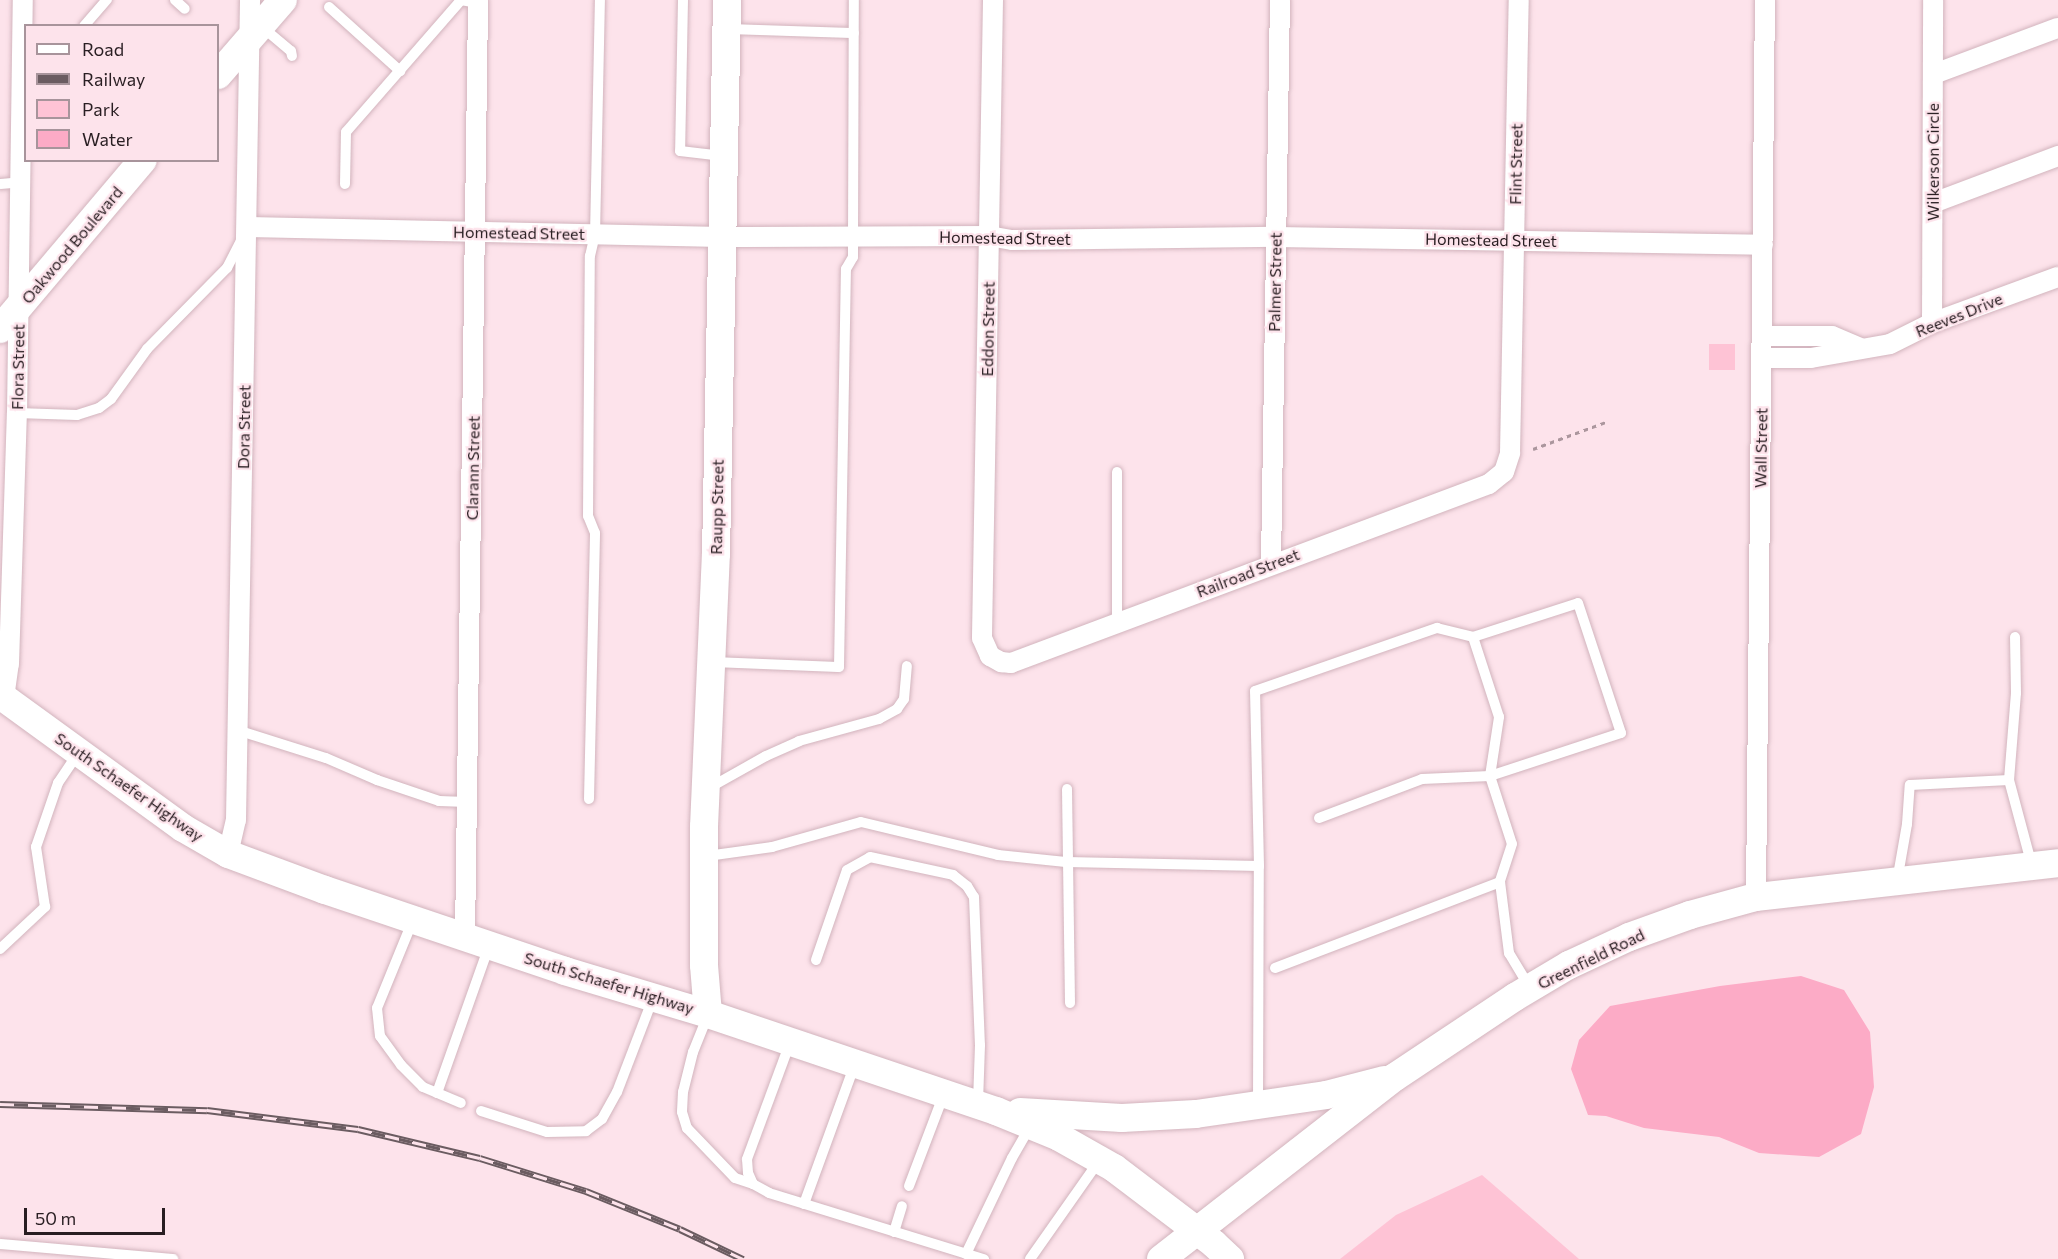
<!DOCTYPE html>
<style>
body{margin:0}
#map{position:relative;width:2058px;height:1259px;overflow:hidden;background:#fde3eb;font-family:Commissioner,sans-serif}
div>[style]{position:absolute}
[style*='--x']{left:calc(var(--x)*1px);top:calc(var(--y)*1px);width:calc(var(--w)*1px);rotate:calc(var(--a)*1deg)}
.green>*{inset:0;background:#fec3d5}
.water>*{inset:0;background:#fcabc6}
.path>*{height:3px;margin-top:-1.5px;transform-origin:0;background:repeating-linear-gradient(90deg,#ab969d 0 4.5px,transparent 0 9px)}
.roads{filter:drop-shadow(0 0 2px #d2b4bd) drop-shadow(0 0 2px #d2b4bd)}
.lane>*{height:10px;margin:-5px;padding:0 5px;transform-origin:5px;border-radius:5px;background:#fff}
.street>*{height:20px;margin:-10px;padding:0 10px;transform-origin:10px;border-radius:10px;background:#fff}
.secondary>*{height:28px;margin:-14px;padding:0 14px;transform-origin:14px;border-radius:14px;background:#fff}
.rail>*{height:7px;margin-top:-3.5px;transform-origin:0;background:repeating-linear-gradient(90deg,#fde3eb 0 14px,#6b5c61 0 28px);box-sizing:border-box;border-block:2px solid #6b5c61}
span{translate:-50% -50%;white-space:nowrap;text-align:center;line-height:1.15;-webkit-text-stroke:4.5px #fde3eb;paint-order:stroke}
.street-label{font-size:16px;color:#291e22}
.legend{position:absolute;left:24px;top:24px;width:195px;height:138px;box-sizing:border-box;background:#fde3eb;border:2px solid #a8949b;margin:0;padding:8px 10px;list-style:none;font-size:18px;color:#291e22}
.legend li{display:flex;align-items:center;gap:12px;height:30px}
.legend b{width:30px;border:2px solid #a8949b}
.scale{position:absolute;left:24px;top:1208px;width:141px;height:27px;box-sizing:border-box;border:3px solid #291e22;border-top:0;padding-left:8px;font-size:18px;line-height:21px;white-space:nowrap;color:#291e22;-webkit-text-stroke:4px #fde3eb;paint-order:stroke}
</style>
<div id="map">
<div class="green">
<i style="clip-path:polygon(1709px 344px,1735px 344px,1735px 370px,1709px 370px)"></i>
<i style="clip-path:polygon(1482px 1175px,1579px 1259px,1340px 1259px,1396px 1215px)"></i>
</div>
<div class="water">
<i style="clip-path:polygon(1801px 976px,1844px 990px,1870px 1032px,1874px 1087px,1861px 1134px,1819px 1157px,1759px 1153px,1719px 1137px,1644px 1128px,1606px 1116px,1588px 1115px,1571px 1069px,1579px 1040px,1610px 1006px,1720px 986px)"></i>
</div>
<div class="path">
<i style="--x:1533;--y:449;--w:78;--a:-20.3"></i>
</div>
<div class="roads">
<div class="lane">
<i style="--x:175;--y:0;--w:13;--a:42"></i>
<i style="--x:683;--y:0;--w:151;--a:91.1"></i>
<i style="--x:680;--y:151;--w:43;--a:6.6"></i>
<i style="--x:329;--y:7;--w:96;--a:42"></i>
<i style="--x:84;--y:26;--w:35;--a:-49"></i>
<i style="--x:261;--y:26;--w:39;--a:40"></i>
<i style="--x:291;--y:51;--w:5;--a:79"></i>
<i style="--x:726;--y:29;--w:128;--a:1.8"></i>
<i style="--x:0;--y:184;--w:21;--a:-5"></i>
<i style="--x:345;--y:184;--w:52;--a:-88.9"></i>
<i style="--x:346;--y:132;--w:175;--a:-48.9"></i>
<i style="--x:461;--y:0;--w:17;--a:10"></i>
<i style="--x:17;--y:413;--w:60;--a:1.9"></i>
<i style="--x:77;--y:415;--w:23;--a:-18"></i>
<i style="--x:99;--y:408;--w:15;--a:-37"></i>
<i style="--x:111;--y:399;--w:62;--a:-54.2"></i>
<i style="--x:147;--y:349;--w:114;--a:-45.4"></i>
<i style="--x:227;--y:268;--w:34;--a:-63"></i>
<i style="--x:1117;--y:472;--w:151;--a:90"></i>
<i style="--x:712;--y:662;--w:127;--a:2.3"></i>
<i style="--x:839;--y:667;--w:398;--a:-89"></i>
<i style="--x:846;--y:269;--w:14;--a:-60"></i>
<i style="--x:853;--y:257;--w:20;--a:-90"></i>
<i style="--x:853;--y:237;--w:237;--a:-89.8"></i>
<i style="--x:237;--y:730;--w:93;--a:17.5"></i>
<i style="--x:326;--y:758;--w:56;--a:23.3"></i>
<i style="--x:377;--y:780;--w:65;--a:18.7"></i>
<i style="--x:439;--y:801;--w:28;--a:2"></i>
<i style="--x:2009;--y:780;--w:87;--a:-85.4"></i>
<i style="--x:2016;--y:693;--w:56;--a:-91"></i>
<i style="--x:709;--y:788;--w:65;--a:-29.3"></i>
<i style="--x:766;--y:756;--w:36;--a:-24"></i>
<i style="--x:799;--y:741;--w:83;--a:-15.4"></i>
<i style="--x:879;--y:719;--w:21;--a:-29"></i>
<i style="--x:897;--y:709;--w:12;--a:-55"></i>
<i style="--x:904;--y:699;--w:33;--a:-85"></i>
<i style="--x:1067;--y:789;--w:214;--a:89.2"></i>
<i style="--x:589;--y:799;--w:266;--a:-88.7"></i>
<i style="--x:595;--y:533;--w:18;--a:-112"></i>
<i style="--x:588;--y:516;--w:260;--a:-89.6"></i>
<i style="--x:590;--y:256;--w:22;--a:-77"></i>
<i style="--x:595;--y:235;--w:235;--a:-88.8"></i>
<i style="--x:1319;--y:818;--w:110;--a:-20.7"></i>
<i style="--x:1422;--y:779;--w:68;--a:-2.5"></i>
<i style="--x:1490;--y:776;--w:60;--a:-81.3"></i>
<i style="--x:1499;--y:717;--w:84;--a:-108"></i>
<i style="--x:707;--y:856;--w:66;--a:-7.9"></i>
<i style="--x:772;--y:847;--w:92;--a:-15.7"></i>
<i style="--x:861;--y:822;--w:141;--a:13.5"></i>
<i style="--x:998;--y:855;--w:68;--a:5.9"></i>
<i style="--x:1066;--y:862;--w:193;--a:1.2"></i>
<i style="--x:1897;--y:881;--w:58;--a:-80"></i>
<i style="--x:1907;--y:824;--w:39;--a:-86"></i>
<i style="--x:1910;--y:785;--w:99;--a:-2.9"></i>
<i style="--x:2009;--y:780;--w:89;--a:75"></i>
<i style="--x:413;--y:920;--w:95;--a:112.2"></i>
<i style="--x:377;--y:1008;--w:28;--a:84"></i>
<i style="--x:380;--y:1036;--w:36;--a:54"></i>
<i style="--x:401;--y:1065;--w:31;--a:45"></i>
<i style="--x:423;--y:1087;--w:41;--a:22.8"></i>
<i style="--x:0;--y:949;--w:62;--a:-43"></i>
<i style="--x:45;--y:907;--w:61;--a:-98.5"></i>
<i style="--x:36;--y:847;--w:68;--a:-71"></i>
<i style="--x:58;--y:783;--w:36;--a:-56"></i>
<i style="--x:816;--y:960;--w:95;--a:-71"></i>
<i style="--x:847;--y:870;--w:26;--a:-29"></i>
<i style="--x:870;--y:857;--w:85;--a:12.2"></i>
<i style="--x:953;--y:875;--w:18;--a:38"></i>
<i style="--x:967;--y:886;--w:13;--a:58"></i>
<i style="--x:974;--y:897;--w:148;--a:87.7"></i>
<i style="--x:980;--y:1045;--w:57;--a:92"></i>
<i style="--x:1275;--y:968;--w:241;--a:-20.9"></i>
<i style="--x:1500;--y:882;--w:72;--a:82.8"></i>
<i style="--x:1509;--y:953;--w:41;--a:59"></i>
<i style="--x:708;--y:1015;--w:40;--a:112"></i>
<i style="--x:693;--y:1052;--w:41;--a:104"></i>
<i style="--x:683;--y:1092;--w:20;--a:93"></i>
<i style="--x:682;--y:1112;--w:17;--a:73"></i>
<i style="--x:687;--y:1128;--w:69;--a:46.2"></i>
<i style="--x:735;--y:1178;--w:19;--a:18"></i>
<i style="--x:753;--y:1184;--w:18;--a:29"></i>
<i style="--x:769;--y:1193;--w:225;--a:17.1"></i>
<i style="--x:437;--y:1093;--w:156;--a:-70.5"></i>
<i style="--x:1258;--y:1102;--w:236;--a:-89.8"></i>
<i style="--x:1259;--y:866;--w:175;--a:-91.3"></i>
<i style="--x:1255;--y:691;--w:193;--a:-19.1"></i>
<i style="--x:1437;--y:628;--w:37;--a:14"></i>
<i style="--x:1473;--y:637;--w:110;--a:-17.9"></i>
<i style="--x:1578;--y:603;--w:137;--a:71.7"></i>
<i style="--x:1621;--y:733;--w:138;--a:161.8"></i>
<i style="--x:1490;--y:776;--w:71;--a:72.1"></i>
<i style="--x:1512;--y:844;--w:40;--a:108"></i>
<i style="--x:481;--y:1111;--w:69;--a:17.7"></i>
<i style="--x:547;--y:1132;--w:39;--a:-1"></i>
<i style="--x:586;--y:1131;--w:20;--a:-37"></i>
<i style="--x:602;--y:1119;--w:31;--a:-61"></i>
<i style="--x:617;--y:1092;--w:101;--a:-69"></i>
<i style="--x:753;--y:1184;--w:12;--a:-114"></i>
<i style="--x:748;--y:1173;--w:14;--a:-94"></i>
<i style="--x:747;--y:1159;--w:124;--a:-69.7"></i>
<i style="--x:909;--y:1186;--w:98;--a:-69.2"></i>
<i style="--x:804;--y:1204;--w:149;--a:-70"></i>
<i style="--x:894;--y:1232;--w:27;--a:-73"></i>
<i style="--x:0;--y:1244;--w:174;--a:5"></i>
<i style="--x:966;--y:1254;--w:106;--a:-64.4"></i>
<i style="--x:1012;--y:1158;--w:38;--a:-60"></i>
<i style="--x:1030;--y:1259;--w:120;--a:-54.9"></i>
</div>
<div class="street">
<i style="--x:993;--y:0;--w:638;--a:90.99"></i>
<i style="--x:982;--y:638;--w:20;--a:66"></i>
<i style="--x:990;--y:656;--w:13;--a:29"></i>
<i style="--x:1001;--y:662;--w:10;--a:6"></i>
<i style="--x:1011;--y:663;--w:510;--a:-20.53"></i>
<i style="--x:1489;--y:484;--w:19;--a:-39"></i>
<i style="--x:1504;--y:472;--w:20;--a:-72"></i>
<i style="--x:1510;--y:453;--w:453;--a:-88.9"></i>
<i style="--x:1934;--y:74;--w:132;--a:-20.4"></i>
<i style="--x:1933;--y:203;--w:134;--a:-20.6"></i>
<i style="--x:248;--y:227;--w:474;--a:1.2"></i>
<i style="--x:722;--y:237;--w:267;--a:-0.2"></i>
<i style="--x:989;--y:236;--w:23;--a:10"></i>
<i style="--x:1012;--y:240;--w:264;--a:-0.7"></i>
<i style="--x:1276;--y:237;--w:487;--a:0.9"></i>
<i style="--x:1932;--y:323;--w:323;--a:-89.8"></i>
<i style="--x:1762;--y:336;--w:70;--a:0"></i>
<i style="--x:1832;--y:336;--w:30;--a:23"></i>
<i style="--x:1762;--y:358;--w:49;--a:0"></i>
<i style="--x:1811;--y:358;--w:80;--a:-10"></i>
<i style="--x:1890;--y:344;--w:47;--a:-26.6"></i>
<i style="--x:1932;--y:323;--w:134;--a:-20.1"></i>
<i style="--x:1271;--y:564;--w:564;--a:-89.09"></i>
<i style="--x:4;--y:698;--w:34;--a:-82"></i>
<i style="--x:9;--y:664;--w:251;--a:-88.2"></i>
<i style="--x:17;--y:413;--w:413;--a:-89.2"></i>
<i style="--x:228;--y:854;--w:35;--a:-77"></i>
<i style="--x:236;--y:820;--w:820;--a:-89.02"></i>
<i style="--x:1756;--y:897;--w:897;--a:-89.43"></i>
<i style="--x:465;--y:936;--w:936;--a:-89.2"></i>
</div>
<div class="secondary">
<i style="--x:218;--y:75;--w:99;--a:-49.1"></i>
<i style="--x:0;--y:329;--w:221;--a:-49.8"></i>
<i style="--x:0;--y:695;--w:226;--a:36"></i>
<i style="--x:183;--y:828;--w:52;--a:30"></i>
<i style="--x:228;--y:854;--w:103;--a:20.4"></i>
<i style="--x:325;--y:890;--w:253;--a:18.6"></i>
<i style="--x:565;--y:971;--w:149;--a:16.7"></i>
<i style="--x:708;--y:1014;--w:304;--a:18.6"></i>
<i style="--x:996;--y:1111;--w:68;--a:22.4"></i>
<i style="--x:1059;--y:1137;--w:63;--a:29.4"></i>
<i style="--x:1114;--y:1168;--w:126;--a:37.2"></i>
<i style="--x:1214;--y:1244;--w:22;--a:43"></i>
<i style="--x:708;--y:1014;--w:49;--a:-94.7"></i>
<i style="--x:704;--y:965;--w:138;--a:-90"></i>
<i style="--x:704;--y:827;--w:273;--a:-87.5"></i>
<i style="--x:716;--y:554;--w:554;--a:-88.86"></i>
<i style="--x:1020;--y:1112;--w:102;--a:3.4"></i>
<i style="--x:1122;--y:1118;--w:74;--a:-3.1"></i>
<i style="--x:1196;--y:1114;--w:131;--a:-8.3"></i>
<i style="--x:1326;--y:1095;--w:60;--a:-14.5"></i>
<i style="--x:1161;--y:1259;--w:296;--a:-37.9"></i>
<i style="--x:1395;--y:1077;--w:144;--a:-33.7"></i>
<i style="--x:1515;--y:997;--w:63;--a:-30.7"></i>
<i style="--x:1569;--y:965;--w:66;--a:-25"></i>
<i style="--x:1629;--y:937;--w:65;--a:-19.8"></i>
<i style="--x:1690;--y:915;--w:68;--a:-15.3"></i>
<i style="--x:1756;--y:897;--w:304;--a:-6.4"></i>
</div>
</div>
<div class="rail">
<i style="--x:0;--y:1104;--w:207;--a:1.7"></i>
<i style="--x:207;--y:1110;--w:152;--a:7.2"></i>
<i style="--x:358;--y:1129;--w:125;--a:13.4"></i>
<i style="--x:480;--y:1158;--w:111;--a:17.3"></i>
<i style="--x:586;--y:1191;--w:101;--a:22"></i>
<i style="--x:680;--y:1229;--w:70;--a:25.5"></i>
</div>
<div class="street-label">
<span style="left:1933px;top:162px;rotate:-90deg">Wilkerson Circle</span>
<span style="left:1516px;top:164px;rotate:-89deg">Flint Street</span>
<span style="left:519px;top:233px;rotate:1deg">Homestead Street</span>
<span style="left:1005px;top:238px;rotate:1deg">Homestead Street</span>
<span style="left:1491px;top:240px;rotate:1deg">Homestead Street</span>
<span style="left:72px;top:245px;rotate:-50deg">Oakwood Boulevard</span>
<span style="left:1275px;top:282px;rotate:-89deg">Palmer Street</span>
<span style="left:1959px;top:315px;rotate:-22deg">Reeves Drive</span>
<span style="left:988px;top:329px;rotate:-89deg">Eddon Street</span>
<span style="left:18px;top:367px;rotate:-89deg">Flora Street</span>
<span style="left:244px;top:427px;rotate:-89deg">Dora Street</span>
<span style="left:1761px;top:448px;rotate:-89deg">Wall Street</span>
<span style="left:473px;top:468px;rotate:-89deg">Clarann Street</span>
<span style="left:717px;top:507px;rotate:-89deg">Raupp Street</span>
<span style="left:1248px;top:573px;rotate:-21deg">Railroad Street</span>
<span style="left:129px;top:787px;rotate:35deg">South Schaefer Highway</span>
<span style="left:1591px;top:959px;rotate:-26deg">Greenfield Road</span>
<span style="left:609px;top:983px;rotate:17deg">South Schaefer Highway</span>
</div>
<ul class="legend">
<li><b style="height:8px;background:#fff"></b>Road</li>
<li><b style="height:8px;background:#6b5c61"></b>Railway</li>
<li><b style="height:16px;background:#fec3d5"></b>Park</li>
<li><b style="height:16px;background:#fcabc6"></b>Water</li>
</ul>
<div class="scale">50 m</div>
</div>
